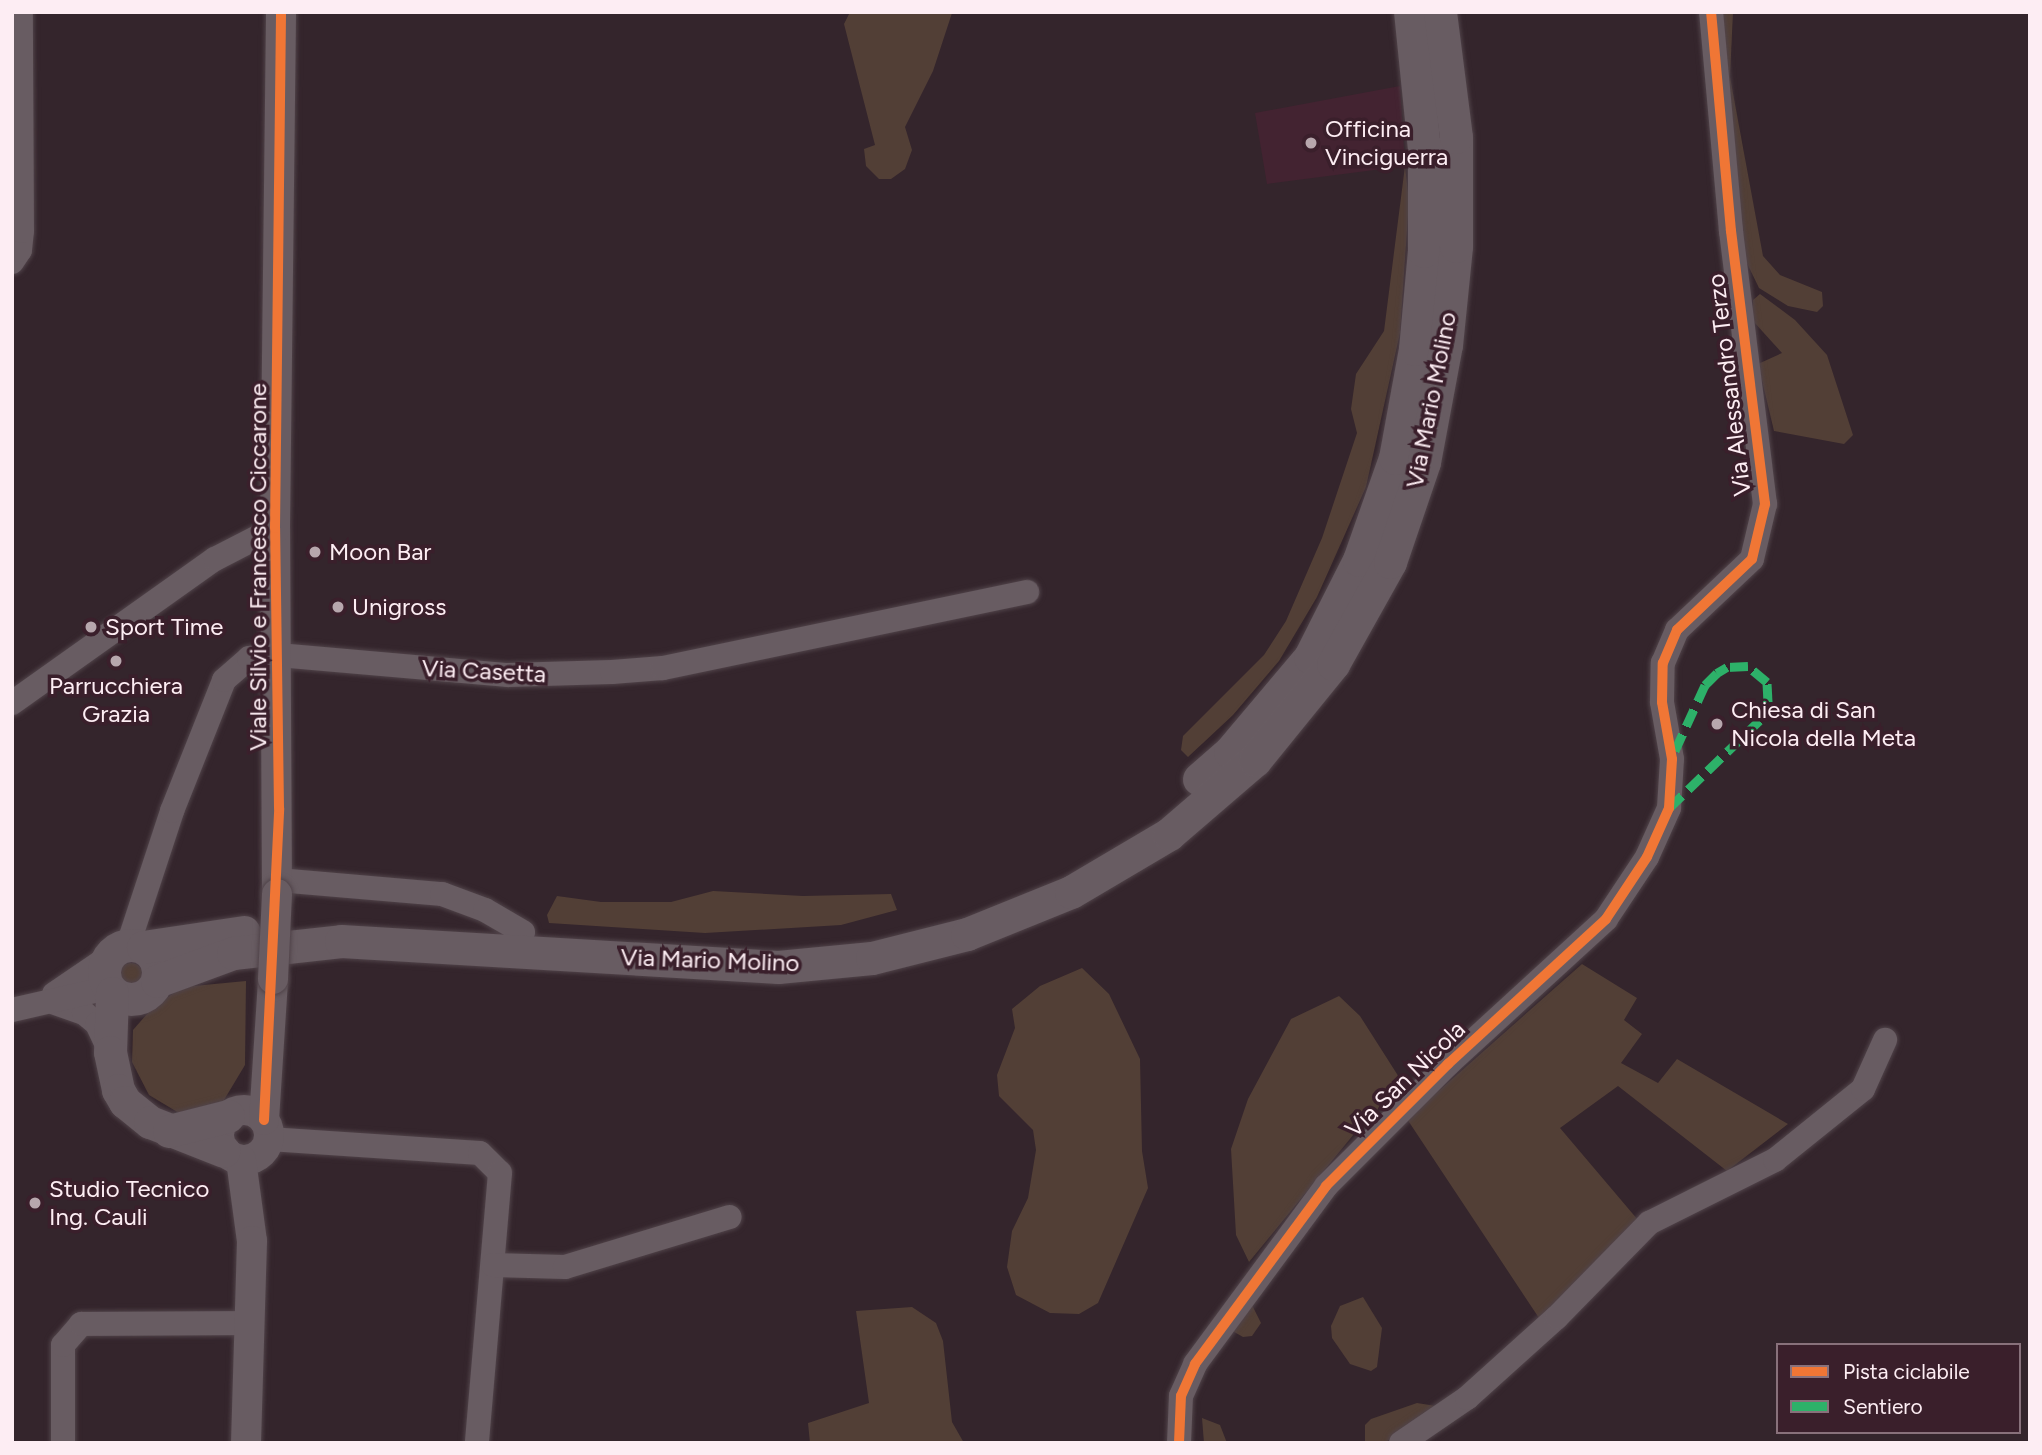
<!DOCTYPE html>
<style>
body{margin:0}
#map{position:relative;width:2042px;height:1455px;overflow:hidden;background:#34252c;font-family:Figtree,sans-serif}
div>[style]{position:absolute}
[style*='--x']{left:calc(var(--x)*1px);top:calc(var(--y)*1px);width:calc(var(--w)*1px);rotate:calc(var(--a)*1deg)}
.built>*{inset:0;background:#432331}
.green>*{inset:0;background:#523f36}
.round{border-radius:50%}
.roads{filter:drop-shadow(0 0 2px #504349) drop-shadow(0 0 2px #504349)}
.minor>*{height:24px;margin:-12px;padding:0 12px;transform-origin:12px;border-radius:12px;background:#685c62}
.tertiary>*{height:30px;margin:-15px;padding:0 15px;transform-origin:15px;border-radius:15px;background:#685c62}
.tertiary>.ring{margin:-15px;padding:0;box-sizing:content-box;background:none;border:30px solid #685c62;border-radius:50%}
.secondary>*{height:33px;margin:-16.5px;padding:0 16.5px;transform-origin:16.5px;border-radius:16.5px;background:#685c62}
.secondary>.ring{margin:-16.5px;padding:0;box-sizing:content-box;background:none;border:33px solid #685c62;border-radius:50%}
.bridges{filter:drop-shadow(0 0 2px #504349) drop-shadow(0 0 2px #504349)}
.tertiary-bridge>*{height:30px;margin:-15px;padding:0 15px;transform-origin:15px;border-radius:15px;background:#685c62}
.quiet>*{height:9px;margin-top:-4.5px;transform-origin:0;background:repeating-linear-gradient(90deg,#2db169 0 18px,transparent 0 27px)}
.cycleway>*{height:10px;margin:-5px;padding:0 5px;transform-origin:5px;border-radius:5px;background:#f07635}
.dots>*{width:19px;height:19px;translate:-50% -50%;box-sizing:border-box;border:4px solid #3a1f2b;border-radius:50%}
span{translate:-50% -50%;white-space:nowrap;text-align:center;line-height:1.15;-webkit-text-stroke:7px #3a1f2b;paint-order:stroke}
.poi-label{font-size:24px;color:#fdedf3}
.left{translate:0 -50%;text-align:left}
.street-label{font-size:24px;color:#fdedf3}
.frame{position:absolute;inset:0;border:14px solid #fdedf3;pointer-events:none}
.legend{position:absolute;left:1776px;top:1343px;width:245px;height:91px;box-sizing:border-box;background:#3a1f2b;border:2px solid #88717b;margin:0;padding:9px 12px;list-style:none;font-size:21px;color:#fdedf3}
.legend li{display:flex;align-items:center;gap:14px;height:35px}
.legend b{width:35px;border:2px solid #88717b}
</style>
<div id="map">
<div class="built">
<i style="clip-path:polygon(1400px 86px,1405px 166px,1267px 184px,1255px 113px)"></i>
</div>
<div class="green">
<i style="clip-path:polygon(850px 12px,952px 13px,933px 71px,905px 127px,912px 150px,905px 169px,891px 179px,879px 179px,866px 166px,864px 149px,875px 145px,844px 24px)"></i>
<i style="clip-path:polygon(1721px 12px,1733px 12px,1730px 77px,1763px 256px,1780px 275px,1822px 292px,1823px 306px,1817px 312px,1788px 306px,1759px 288px,1743px 255px)"></i>
<i style="clip-path:polygon(1405px 166px,1409px 201px,1400px 333px,1366px 487px,1317px 597px,1279px 661px,1233px 715px,1188px 757px,1181px 750px,1183px 736px,1264px 655px,1286px 621px,1322px 538px,1357px 433px,1351px 409px,1356px 374px,1384px 331px)"></i>
<i style="clip-path:polygon(1760px 294px,1795px 320px,1827px 355px,1853px 435px,1844px 444px,1774px 431px,1758px 364px,1782px 353px,1753px 321px,1753px 300px)"></i>
<i style="clip-path:polygon(713px 891px,803px 896px,891px 894px,897px 910px,841px 925px,705px 933px,549px 923px,547px 915px,557px 896px,601px 902px,671px 902px)"></i>
<i class="round" style="left:119px;top:963px;width:24px;height:24px"></i>
<i style="clip-path:polygon(1582px 964px,1637px 998px,1624px 1020px,1642px 1034px,1621px 1063px,1658px 1083px,1677px 1059px,1788px 1124px,1727px 1171px,1618px 1086px,1560px 1128px,1638px 1220px,1539px 1318px,1407px 1119px)"></i>
<i style="clip-path:polygon(1082px 968px,1109px 994px,1140px 1059px,1142px 1151px,1148px 1188px,1098px 1303px,1079px 1314px,1050px 1313px,1016px 1295px,1007px 1267px,1012px 1231px,1028px 1198px,1036px 1150px,1033px 1130px,999px 1096px,997px 1075px,1015px 1028px,1012px 1009px,1040px 986px)"></i>
<i style="clip-path:polygon(246px 981px,245px 1065px,221px 1105px,179px 1113px,149px 1095px,132px 1062px,133px 1030px,154px 1006px,183px 987px)"></i>
<i style="clip-path:polygon(1339px 996px,1360px 1016px,1404px 1085px,1363px 1123px,1249px 1262px,1236px 1235px,1231px 1149px,1248px 1099px,1291px 1019px)"></i>
<i style="clip-path:polygon(1363px 1297px,1382px 1328px,1377px 1367px,1371px 1371px,1350px 1364px,1332px 1338px,1331px 1326px,1340px 1306px)"></i>
<i style="clip-path:polygon(1250px 1301px,1261px 1323px,1252px 1336px,1243px 1337px,1229px 1329px)"></i>
<i style="clip-path:polygon(912px 1307px,936px 1323px,943px 1341px,952px 1422px,964px 1443px,810px 1443px,808px 1423px,869px 1403px,856px 1311px)"></i>
<i style="clip-path:polygon(1417px 1403px,1442px 1407px,1384px 1443px,1365px 1441px,1365px 1425px,1371px 1419px)"></i>
<i style="clip-path:polygon(1202px 1418px,1220px 1425px,1227px 1443px,1204px 1443px)"></i>
</div>
<div class="roads">
<div class="minor">
<i style="--x:12;--y:262;--w:14;--a:-56"></i>
<i style="--x:20;--y:250;--w:19;--a:-84"></i>
<i style="--x:22;--y:231;--w:219;--a:-90.3"></i>
<i style="--x:12;--y:703;--w:249;--a:-35.4"></i>
<i style="--x:215;--y:559;--w:68;--a:-27.3"></i>
<i style="--x:278;--y:880;--w:165;--a:4.9"></i>
<i style="--x:442;--y:894;--w:46;--a:20.4"></i>
<i style="--x:485;--y:910;--w:44;--a:30.1"></i>
<i style="--x:128;--y:945;--w:141;--a:-71.8"></i>
<i style="--x:172;--y:811;--w:141;--a:-68.3"></i>
<i style="--x:224;--y:680;--w:33;--a:-41"></i>
<i style="--x:249;--y:658;--w:29;--a:-6"></i>
<i style="--x:278;--y:655;--w:231;--a:5"></i>
<i style="--x:508;--y:675;--w:104;--a:-1.7"></i>
<i style="--x:612;--y:672;--w:51;--a:-4.5"></i>
<i style="--x:663;--y:668;--w:372;--a:-11.8"></i>
<i style="--x:54;--y:994;--w:64;--a:-34.2"></i>
<i style="--x:49;--y:1001;--w:37;--a:19"></i>
<i style="--x:84;--y:1013;--w:17;--a:40"></i>
<i style="--x:97;--y:1024;--w:29;--a:65"></i>
<i style="--x:12;--y:1010;--w:98;--a:-12.9"></i>
<i style="--x:269;--y:1139;--w:211;--a:3.8"></i>
<i style="--x:480;--y:1153;--w:28;--a:45"></i>
<i style="--x:500;--y:1173;--w:271;--a:94.9"></i>
<i style="--x:493;--y:1265;--w:72;--a:1.6"></i>
<i style="--x:565;--y:1267;--w:172;--a:-16.9"></i>
<i style="--x:63;--y:1443;--w:98;--a:-90"></i>
<i style="--x:63;--y:1345;--w:28;--a:-49"></i>
<i style="--x:81;--y:1324;--w:168;--a:-0.3"></i>
<i style="--x:1179;--y:1443;--w:47;--a:-87.6"></i>
<i style="--x:1181;--y:1396;--w:35;--a:-66"></i>
<i style="--x:1195;--y:1364;--w:221;--a:-53.6"></i>
<i style="--x:1326;--y:1186;--w:173;--a:-45"></i>
<i style="--x:1448;--y:1064;--w:214;--a:-42.5"></i>
<i style="--x:1606;--y:919;--w:74;--a:-56.5"></i>
<i style="--x:1647;--y:857;--w:54;--a:-65.8"></i>
<i style="--x:1669;--y:808;--w:49;--a:-86.5"></i>
<i style="--x:1672;--y:759;--w:58;--a:-100"></i>
<i style="--x:1662;--y:702;--w:39;--a:-89"></i>
<i style="--x:1663;--y:663;--w:36;--a:-67"></i>
<i style="--x:1677;--y:630;--w:103;--a:-43.4"></i>
<i style="--x:1752;--y:559;--w:57;--a:-76.7"></i>
<i style="--x:1765;--y:504;--w:275;--a:-97.1"></i>
<i style="--x:1731;--y:231;--w:220;--a:-95.2"></i>
<i style="--x:1401;--y:1443;--w:80;--a:-34.3"></i>
<i style="--x:1467;--y:1398;--w:121;--a:-42"></i>
<i style="--x:1557;--y:1317;--w:132;--a:-45.6"></i>
<i style="--x:1649;--y:1223;--w:141;--a:-26.6"></i>
<i style="--x:1775;--y:1160;--w:113;--a:-38.9"></i>
<i style="--x:1863;--y:1089;--w:54;--a:-65.8"></i>
</div>
<div class="tertiary">
<i style="--x:277;--y:894;--w:366;--a:-90.3"></i>
<i style="--x:275;--y:528;--w:516;--a:-89.33"></i>
<i class="ring" style="left:219px;top:1110px;width:20px;height:20px"></i>
<i style="--x:264;--y:1120;--w:141;--a:-86.3"></i>
<i style="--x:241;--y:1160;--w:82;--a:82.3"></i>
<i style="--x:252;--y:1241;--w:202;--a:91.7"></i>
</div>
<div class="secondary">
<i style="--x:1199;--y:779;--w:41;--a:-41.1"></i>
<i style="--x:1230;--y:752;--w:124;--a:-49.9"></i>
<i style="--x:1310;--y:657;--w:109;--a:-63.2"></i>
<i style="--x:1359;--y:560;--w:108;--a:-70.6"></i>
<i style="--x:1395;--y:458;--w:111;--a:-79.6"></i>
<i style="--x:1415;--y:349;--w:98;--a:-84.8"></i>
<i style="--x:1424;--y:251;--w:102;--a:-90"></i>
<i style="--x:1424;--y:149;--w:138;--a:-95.8"></i>
<i class="ring" style="left:104px;top:945px;width:21px;height:21px"></i>
<i style="--x:143;--y:947;--w:102;--a:-8.4"></i>
<i style="--x:157;--y:981;--w:81;--a:-20.2"></i>
<i style="--x:233;--y:953;--w:109;--a:-6.3"></i>
<i style="--x:341;--y:941;--w:438;--a:3.4"></i>
<i style="--x:778;--y:967;--w:94;--a:-5.5"></i>
<i style="--x:872;--y:958;--w:98;--a:-14.2"></i>
<i style="--x:967;--y:934;--w:112;--a:-22"></i>
<i style="--x:1071;--y:892;--w:114;--a:-30.6"></i>
<i style="--x:1169;--y:834;--w:113;--a:-40.7"></i>
<i style="--x:1255;--y:760;--w:124;--a:-50.9"></i>
<i style="--x:1333;--y:664;--w:117;--a:-60.8"></i>
<i style="--x:1390;--y:562;--w:106;--a:-71.2"></i>
<i style="--x:1424;--y:462;--w:119;--a:-79.4"></i>
<i style="--x:1446;--y:345;--w:100;--a:-84.2"></i>
<i style="--x:1456;--y:246;--w:109;--a:-90"></i>
<i style="--x:1456;--y:137;--w:126;--a:-97.3"></i>
<i style="--x:112;--y:993;--w:59;--a:91.9"></i>
<i style="--x:110;--y:1052;--w:39;--a:78"></i>
<i style="--x:118;--y:1090;--w:14;--a:60"></i>
<i style="--x:125;--y:1102;--w:32;--a:39"></i>
<i style="--x:150;--y:1122;--w:79;--a:21.4"></i>
<i style="--x:169;--y:1131;--w:61;--a:-14.3"></i>
</div>
</div>
<div class="bridges">
<div class="tertiary-bridge">
<i style="--x:273;--y:979;--w:85;--a:-87.3"></i>
</div>
</div>
<div class="quiet">
<i style="--x:1669;--y:808;--w:128;--a:-44.1"></i>
<i style="--x:1761;--y:719;--w:18;--a:-68"></i>
<i style="--x:1768;--y:702;--w:20;--a:-93"></i>
<i style="--x:1767;--y:682;--w:25;--a:-140"></i>
<i style="--x:1748;--y:666;--w:21;--a:177"></i>
<i style="--x:1727;--y:667;--w:12;--a:149"></i>
<i style="--x:1717;--y:673;--w:17;--a:135"></i>
<i style="--x:1705;--y:685;--w:79;--a:114.6"></i>
</div>
<div class="cycleway">
<i style="--x:264;--y:1120;--w:312;--a:-87.2"></i>
<i style="--x:279;--y:808;--w:280;--a:-90.8"></i>
<i style="--x:275;--y:528;--w:516;--a:-89.33"></i>
<i style="--x:1179;--y:1443;--w:47;--a:-87.6"></i>
<i style="--x:1181;--y:1396;--w:35;--a:-66"></i>
<i style="--x:1195;--y:1364;--w:221;--a:-53.6"></i>
<i style="--x:1326;--y:1186;--w:173;--a:-45"></i>
<i style="--x:1448;--y:1064;--w:214;--a:-42.5"></i>
<i style="--x:1606;--y:919;--w:74;--a:-56.5"></i>
<i style="--x:1647;--y:857;--w:54;--a:-65.8"></i>
<i style="--x:1669;--y:808;--w:49;--a:-86.5"></i>
<i style="--x:1672;--y:759;--w:58;--a:-100"></i>
<i style="--x:1662;--y:702;--w:39;--a:-89"></i>
<i style="--x:1663;--y:663;--w:36;--a:-67"></i>
<i style="--x:1677;--y:630;--w:103;--a:-43.4"></i>
<i style="--x:1752;--y:559;--w:57;--a:-76.7"></i>
<i style="--x:1765;--y:504;--w:275;--a:-97.1"></i>
<i style="--x:1731;--y:231;--w:220;--a:-95.2"></i>
</div>
<div class="dots">
<i style="left:1311px;top:143px;background:#b7a7ad"></i>
<i style="left:315px;top:552px;background:#b7a7ad"></i>
<i style="left:338px;top:607px;background:#b7a7ad"></i>
<i style="left:91px;top:627px;background:#b7a7ad"></i>
<i style="left:116px;top:661px;background:#b7a7ad"></i>
<i style="left:1717px;top:724px;background:#b7a7ad"></i>
<i style="left:35px;top:1203px;background:#b7a7ad"></i>
</div>
<div class="poi-label">
<span class="left" style="left:1325px;top:143px">Officina<br>Vinciguerra</span>
<span class="left" style="left:329px;top:552px">Moon Bar</span>
<span class="left" style="left:352px;top:607px">Unigross</span>
<span class="left" style="left:105px;top:627px">Sport Time</span>
<span style="left:116px;top:700px">Parrucchiera<br>Grazia</span>
<span class="left" style="left:1731px;top:724px">Chiesa di San<br>Nicola della Meta</span>
<span class="left" style="left:49px;top:1203px">Studio Tecnico<br>Ing. Cauli</span>
</div>
<div class="street-label">
<span style="left:1729px;top:385px;rotate:-97deg">Via Alessandro Terzo</span>
<span style="left:1431px;top:400px;rotate:-79deg">Via Mario Molino</span>
<span style="left:258px;top:567px;rotate:-90deg">Viale Silvio e Francesco Ciccarone</span>
<span style="left:484px;top:671px;rotate:3deg">Via Casetta</span>
<span style="left:710px;top:960px;rotate:2deg">Via Mario Molino</span>
<span style="left:1405px;top:1079px;rotate:-44deg">Via San Nicola</span>
</div>
<div class="frame"></div>
<ul class="legend">
<li><b style="height:9px;background:#f07635"></b>Pista ciclabile</li>
<li><b style="height:9px;background:#2db169"></b>Sentiero</li>
</ul>
</div>
